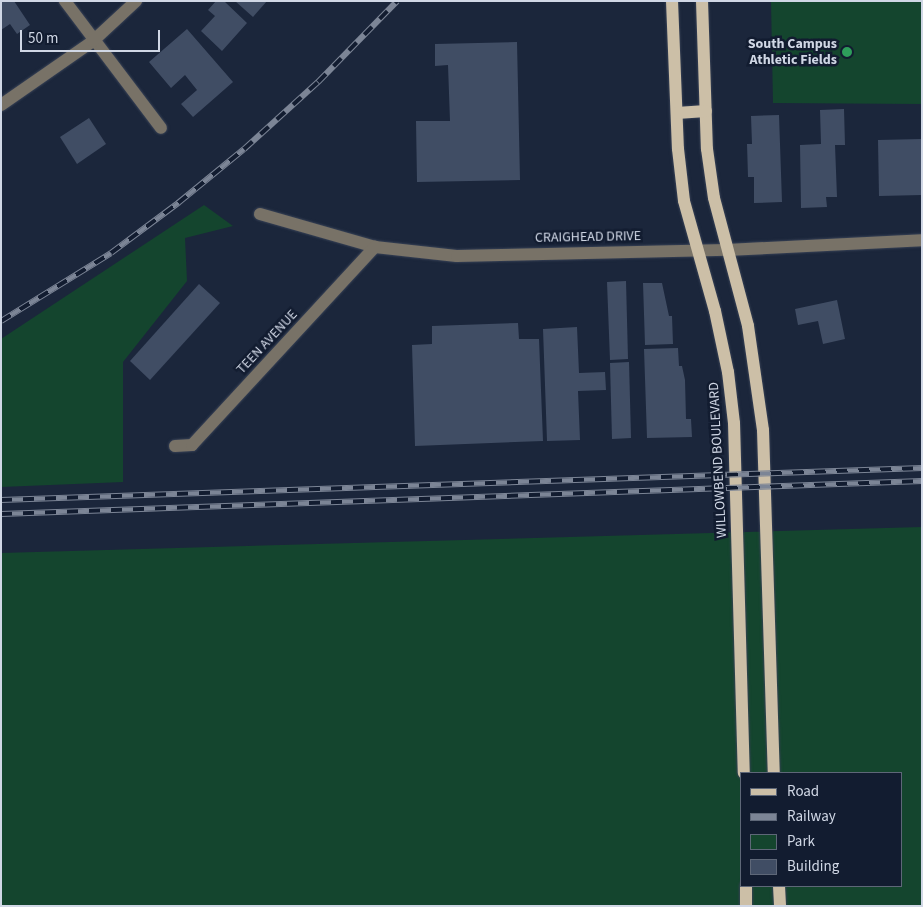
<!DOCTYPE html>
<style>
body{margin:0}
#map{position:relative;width:923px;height:907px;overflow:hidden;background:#1b263b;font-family:"Source Sans 3",sans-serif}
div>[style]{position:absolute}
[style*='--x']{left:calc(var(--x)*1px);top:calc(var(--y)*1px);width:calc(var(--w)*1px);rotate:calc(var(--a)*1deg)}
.green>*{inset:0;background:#14452e}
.building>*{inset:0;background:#404d64}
.roads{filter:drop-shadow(0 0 1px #384256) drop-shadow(0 0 1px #384256)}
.minor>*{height:12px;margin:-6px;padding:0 6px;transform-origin:6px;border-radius:6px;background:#787267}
.major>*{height:12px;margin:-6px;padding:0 6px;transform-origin:6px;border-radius:6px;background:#ccbfa7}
.rail>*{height:5.5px;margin-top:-2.75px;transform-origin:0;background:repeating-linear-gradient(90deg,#121c30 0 11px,#7c8596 0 22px);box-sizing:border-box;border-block:1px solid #7c8596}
.dots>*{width:14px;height:14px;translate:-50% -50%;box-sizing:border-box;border:2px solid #121c30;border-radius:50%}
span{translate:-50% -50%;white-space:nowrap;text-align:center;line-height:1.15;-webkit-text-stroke:5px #121c30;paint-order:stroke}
.poi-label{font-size:14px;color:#d0d7e5;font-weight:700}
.right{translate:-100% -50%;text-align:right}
.street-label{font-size:14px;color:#d0d7e5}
.frame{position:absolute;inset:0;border:2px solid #d0d7e5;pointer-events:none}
.legend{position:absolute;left:740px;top:772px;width:162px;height:115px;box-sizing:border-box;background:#121c30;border:1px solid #5e6778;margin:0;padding:6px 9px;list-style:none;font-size:15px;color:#d0d7e5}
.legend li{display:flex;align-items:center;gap:10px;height:25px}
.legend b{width:25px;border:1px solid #5e6778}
.scale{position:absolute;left:20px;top:30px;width:140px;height:22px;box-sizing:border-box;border:2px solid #d0d7e5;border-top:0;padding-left:6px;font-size:15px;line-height:18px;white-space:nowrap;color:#d0d7e5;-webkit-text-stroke:4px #121c30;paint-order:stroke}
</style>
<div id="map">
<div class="green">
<i style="clip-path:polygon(771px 1px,922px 1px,922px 104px,773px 103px)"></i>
<i style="clip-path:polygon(204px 205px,233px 226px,185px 238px,187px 281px,123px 362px,123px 482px,1px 487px,1px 339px)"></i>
<i style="clip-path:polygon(evenodd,922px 527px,922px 906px,1px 906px,1px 553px,922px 527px,742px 773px,902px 773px,902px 886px,742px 886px,742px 773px)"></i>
</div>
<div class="building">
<i style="clip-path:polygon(1px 1px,14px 1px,30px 25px,17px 34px,10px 24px,1px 30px)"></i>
<i style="clip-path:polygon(216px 1px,224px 1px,247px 23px,222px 51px,201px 31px,215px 16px,208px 10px)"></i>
<i style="clip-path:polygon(235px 1px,267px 1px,253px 17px)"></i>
<i style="clip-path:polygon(187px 29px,233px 82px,193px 117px,181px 104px,197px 90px,185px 75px,171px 88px,149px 62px)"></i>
<i style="clip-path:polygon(517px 42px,520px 180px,417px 182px,416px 121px,450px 121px,448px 65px,435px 66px,435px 44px)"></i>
<i style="clip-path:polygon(844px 109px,845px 145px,835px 145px,837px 197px,826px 197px,827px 207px,801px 208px,800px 145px,821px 144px,820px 110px)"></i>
<i style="clip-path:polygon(779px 115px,782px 202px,754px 203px,754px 177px,748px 177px,747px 144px,752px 144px,751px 116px)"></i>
<i style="clip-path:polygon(89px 118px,106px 144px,77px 164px,60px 137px)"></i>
<i style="clip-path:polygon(922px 139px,922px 195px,879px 196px,878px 140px)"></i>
<i style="clip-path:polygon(626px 281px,628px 359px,610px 360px,607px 282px)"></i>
<i style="clip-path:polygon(643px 283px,662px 283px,669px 316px,672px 316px,673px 344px,645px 345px)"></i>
<i style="clip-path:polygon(199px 284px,220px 303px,150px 380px,130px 361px)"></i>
<i style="clip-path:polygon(837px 300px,845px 339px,823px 344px,818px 321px,798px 325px,795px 309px)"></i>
<i style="clip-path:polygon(518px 323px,519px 339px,539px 339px,543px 441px,415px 446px,412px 345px,432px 344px,432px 326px)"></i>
<i style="clip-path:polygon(577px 327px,579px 373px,605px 372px,606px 390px,578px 391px,580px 440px,547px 441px,543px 329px)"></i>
<i style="clip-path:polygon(678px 348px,679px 366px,682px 366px,685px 380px,686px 419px,691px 419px,692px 437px,647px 438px,644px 349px)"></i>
<i style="clip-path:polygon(629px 362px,631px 438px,612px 439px,610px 363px)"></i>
</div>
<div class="roads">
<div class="minor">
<i style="--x:65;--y:1;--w:159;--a:52.9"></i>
<i style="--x:1;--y:105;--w:112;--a:-34.8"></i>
<i style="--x:93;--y:41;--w:59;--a:-42.9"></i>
<i style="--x:260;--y:214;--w:120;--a:16"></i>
<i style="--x:375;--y:247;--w:82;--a:6.3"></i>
<i style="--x:457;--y:256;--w:270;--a:-1.3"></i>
<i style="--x:727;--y:250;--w:195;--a:-2.9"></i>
<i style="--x:175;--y:446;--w:17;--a:-3"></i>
<i style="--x:192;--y:445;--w:270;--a:-47.3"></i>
</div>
<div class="major">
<i style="--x:672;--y:1;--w:148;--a:87.7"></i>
<i style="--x:678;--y:149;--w:52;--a:83.4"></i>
<i style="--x:684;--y:201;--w:114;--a:74.3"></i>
<i style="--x:715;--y:311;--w:62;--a:78"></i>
<i style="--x:728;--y:372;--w:51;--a:83.3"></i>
<i style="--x:734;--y:423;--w:350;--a:88.4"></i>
<i style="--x:702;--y:1;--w:148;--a:88.1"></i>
<i style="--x:707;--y:149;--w:49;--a:81.9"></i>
<i style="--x:714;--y:198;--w:132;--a:75.1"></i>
<i style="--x:748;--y:326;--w:105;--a:81.8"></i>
<i style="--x:763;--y:430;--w:343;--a:88.2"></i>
<i style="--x:677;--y:113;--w:29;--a:-4"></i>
<i style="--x:746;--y:886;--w:20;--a:90"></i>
<i style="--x:779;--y:886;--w:20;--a:87"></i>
</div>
</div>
<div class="rail">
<i style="--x:1;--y:321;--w:129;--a:-31.7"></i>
<i style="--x:111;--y:253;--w:84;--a:-36.7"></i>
<i style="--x:178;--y:203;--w:85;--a:-39.3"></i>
<i style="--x:244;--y:149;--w:100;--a:-42.2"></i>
<i style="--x:318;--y:82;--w:113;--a:-45.7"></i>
<i style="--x:1;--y:500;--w:922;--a:-1.99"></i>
<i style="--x:1;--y:514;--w:922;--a:-2.05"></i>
</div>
<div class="dots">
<i style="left:847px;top:52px;background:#2e9e5b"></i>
</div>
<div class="poi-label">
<span class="right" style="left:837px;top:52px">South Campus<br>Athletic Fields</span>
</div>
<div class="street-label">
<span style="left:588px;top:237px;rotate:-1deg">CRAIGHEAD DRIVE</span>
<span style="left:267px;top:342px;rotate:-47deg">TEEN AVENUE</span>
<span style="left:718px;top:460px;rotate:-93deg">WILLOWBEND BOULEVARD</span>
</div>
<div class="frame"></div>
<ul class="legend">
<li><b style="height:6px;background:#ccbfa7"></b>Road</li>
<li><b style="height:6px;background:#7c8596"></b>Railway</li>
<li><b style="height:14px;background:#14452e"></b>Park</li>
<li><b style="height:14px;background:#404d64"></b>Building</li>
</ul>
<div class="scale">50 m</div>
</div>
